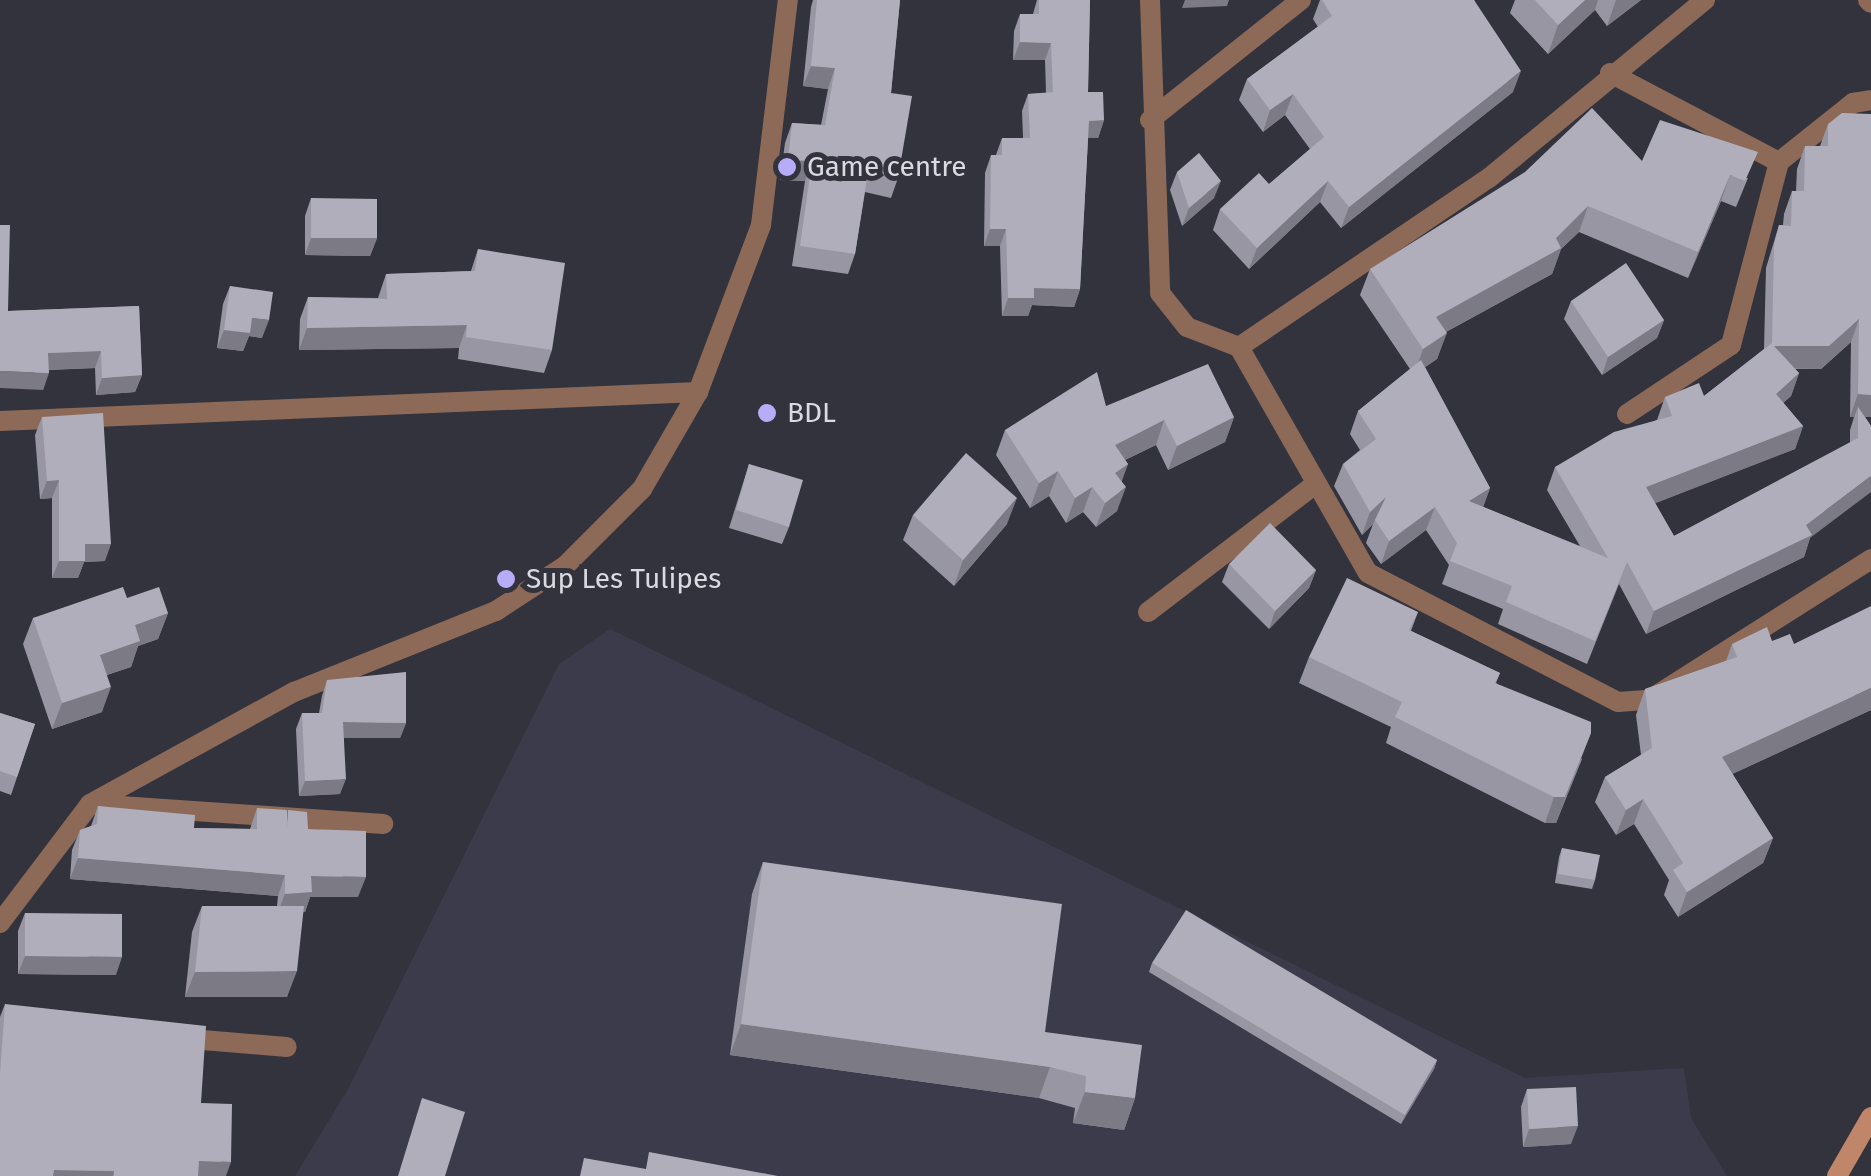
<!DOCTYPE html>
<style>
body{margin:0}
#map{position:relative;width:1871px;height:1176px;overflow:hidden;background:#33333e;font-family:"Fira Sans",sans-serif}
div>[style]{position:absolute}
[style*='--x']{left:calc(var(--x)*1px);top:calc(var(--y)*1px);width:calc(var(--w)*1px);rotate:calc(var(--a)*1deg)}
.built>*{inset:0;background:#3b3b4c}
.minor>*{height:20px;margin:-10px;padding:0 10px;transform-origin:10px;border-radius:10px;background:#8d6a57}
.secondary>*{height:20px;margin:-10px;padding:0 10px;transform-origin:10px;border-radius:10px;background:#bf8669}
.wall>*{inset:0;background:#9896a2}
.shaded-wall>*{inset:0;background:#7c7a84}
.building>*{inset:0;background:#b1aebc}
.dots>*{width:28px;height:28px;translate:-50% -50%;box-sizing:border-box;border:5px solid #33333e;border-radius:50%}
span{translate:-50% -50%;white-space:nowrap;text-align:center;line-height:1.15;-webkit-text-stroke:10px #33333e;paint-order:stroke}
.poi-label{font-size:28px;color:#dadbe2}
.left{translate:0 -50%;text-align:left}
</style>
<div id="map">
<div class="built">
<i style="clip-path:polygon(610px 629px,1525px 1078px,1684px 1068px,1691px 1118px,1727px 1176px,295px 1176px,347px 1091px,559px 664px)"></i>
</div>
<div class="minor">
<i style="--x:1150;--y:0;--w:293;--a:88"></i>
<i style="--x:1160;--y:293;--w:43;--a:51.5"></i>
<i style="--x:1187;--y:327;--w:56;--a:21"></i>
<i style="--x:1239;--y:347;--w:302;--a:-34.1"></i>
<i style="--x:1489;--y:178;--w:280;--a:-39.5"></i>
<i style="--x:1868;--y:0;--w:4;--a:45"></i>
<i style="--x:1610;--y:73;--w:191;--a:27.8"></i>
<i style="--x:1150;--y:120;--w:193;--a:-38.5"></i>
<i style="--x:1239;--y:347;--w:260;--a:60.3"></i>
<i style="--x:1368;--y:573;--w:281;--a:27.3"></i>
<i style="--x:1618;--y:702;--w:31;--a:-4"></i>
<i style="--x:1649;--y:700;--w:263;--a:-32.4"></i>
<i style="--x:1627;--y:414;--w:125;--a:-33.6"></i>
<i style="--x:1731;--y:345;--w:189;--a:-75.3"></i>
<i style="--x:1779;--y:162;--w:95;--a:-38.6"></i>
<i style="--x:1853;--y:103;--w:18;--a:-9"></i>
<i style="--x:0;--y:421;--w:699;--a:-2.38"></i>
<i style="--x:1148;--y:612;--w:208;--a:-37.4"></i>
<i style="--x:91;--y:804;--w:293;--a:3.9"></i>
<i style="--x:0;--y:923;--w:149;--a:-52.9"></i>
<i style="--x:90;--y:804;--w:233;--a:-28.8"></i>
<i style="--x:294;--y:692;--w:218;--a:-21.9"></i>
<i style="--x:496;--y:611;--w:82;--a:-33.1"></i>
<i style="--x:565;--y:566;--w:109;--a:-45"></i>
<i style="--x:642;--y:489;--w:112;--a:-60"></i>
<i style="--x:698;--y:392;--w:178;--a:-69.3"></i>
<i style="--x:761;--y:225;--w:227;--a:-83.2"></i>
<i style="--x:179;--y:1038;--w:108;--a:4.8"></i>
</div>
<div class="secondary">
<i style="--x:1837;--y:1176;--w:68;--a:-60"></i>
</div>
<div class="wall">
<i style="clip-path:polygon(813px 0,900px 0,891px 93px,898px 178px,891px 198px,865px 192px,855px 254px,848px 274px,792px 266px,805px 181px,780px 180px,785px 143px,792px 123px,821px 125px,828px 89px,803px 86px,811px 7px)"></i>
<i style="clip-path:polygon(1037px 0,1090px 0,1088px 92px,1104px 120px,1098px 138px,1088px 138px,1080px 289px,1074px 307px,1032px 305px,1028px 316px,1002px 316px,1000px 246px,984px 246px,985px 173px,991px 155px,996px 155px,1002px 138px,1023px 138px,1022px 111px,1028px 94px,1046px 93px,1045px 60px,1013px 60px,1014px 31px,1020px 14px,1033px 14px)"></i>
<i style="clip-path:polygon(1320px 0,1474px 0,1513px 92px,1341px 228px,1320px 202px,1249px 269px,1213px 230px,1220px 209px,1269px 184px,1310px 149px,1285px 115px,1263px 132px,1239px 100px,1247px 79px,1318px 27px,1313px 19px)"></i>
<i style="clip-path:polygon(1515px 0,1641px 0,1607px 26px,1595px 10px,1548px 54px,1510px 13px)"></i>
<i style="clip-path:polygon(evenodd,1871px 114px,1871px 417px,1865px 417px,1871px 426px,1810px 538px,1804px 557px,1646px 634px,1619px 584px,1587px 664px,1498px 624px,1503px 609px,1442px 584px,1449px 565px,1426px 530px,1381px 564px,1366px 543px,1373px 524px,1362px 535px,1334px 486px,1343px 464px,1360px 450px,1350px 434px,1358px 411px,1410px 369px,1360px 295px,1370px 269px,1642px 161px,1748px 178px,1736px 207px,1721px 201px,1688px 278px,1579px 232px,1561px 249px,1552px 274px,1446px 332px,1437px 359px,1425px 367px,1490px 488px,1483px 507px,1580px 546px,1547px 490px,1555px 467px,1657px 420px,1665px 397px,1704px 396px,1764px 349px,1766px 268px,1779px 225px,1783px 225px,1784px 214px,1792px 191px,1796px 191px,1797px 169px,1805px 146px,1820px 146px,1828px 124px,1871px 114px,1851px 342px,1850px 417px,1854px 417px,1850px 430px,1850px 443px,1674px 536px,1655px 503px,1795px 449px,1803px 426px,1783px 403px,1791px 396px,1799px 373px,1795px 369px,1821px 369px,1851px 342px)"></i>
<i style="clip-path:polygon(1177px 172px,1214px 198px,1182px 226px,1170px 190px)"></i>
<i style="clip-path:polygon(311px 198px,377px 238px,370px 256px,305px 255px,305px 216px)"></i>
<i style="clip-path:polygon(478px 249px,552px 350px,544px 373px,458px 359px,459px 348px,299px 350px,300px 319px,308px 297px,378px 298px,386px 274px,471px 271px)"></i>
<i style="clip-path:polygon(230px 286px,262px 338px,249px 336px,243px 351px,217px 348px,223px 304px)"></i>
<i style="clip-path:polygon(1571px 301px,1664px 320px,1657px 338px,1602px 375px,1564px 319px)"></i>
<i style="clip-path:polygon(139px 306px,142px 375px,135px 392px,96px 395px,95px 368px,49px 370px,43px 390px,8px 311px)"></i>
<i style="clip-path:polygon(1106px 406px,1234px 417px,1225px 442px,1168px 470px,1156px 445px,1125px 460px,1128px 464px,1121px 481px,1117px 511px,1096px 527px,1083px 512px,1066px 523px,1049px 496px,1030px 508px,996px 455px,1005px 430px)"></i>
<i style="clip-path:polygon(42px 417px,105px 561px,84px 562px,78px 578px,52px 578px,52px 498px,40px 499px,35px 435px)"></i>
<i style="clip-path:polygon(749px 464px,789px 527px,782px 544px,729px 528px)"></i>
<i style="clip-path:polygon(913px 515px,1007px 524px,954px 586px,903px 540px)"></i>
<i style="clip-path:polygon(1229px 564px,1316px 570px,1309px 588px,1269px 629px,1222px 582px)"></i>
<i style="clip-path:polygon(127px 598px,168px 613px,158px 639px,138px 646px,131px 667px,107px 675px,102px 712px,52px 729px,23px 644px,33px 618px)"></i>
<i style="clip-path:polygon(1418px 612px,1411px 631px,1500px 673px,1496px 683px,1582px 759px,1556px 823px,1545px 823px,1386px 743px,1391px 727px,1299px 683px,1309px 657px)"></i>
<i style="clip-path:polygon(1772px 641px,1794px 644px,1871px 710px,1732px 774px,1773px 838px,1763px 863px,1678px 917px,1664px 895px,1669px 880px,1634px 824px,1616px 835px,1595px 802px,1605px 777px,1641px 755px,1636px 715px,1645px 689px,1726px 661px,1732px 644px)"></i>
<i style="clip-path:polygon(327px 680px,406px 723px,400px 738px,344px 738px,340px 794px,299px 796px,296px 729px,302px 713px,319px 713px,322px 696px)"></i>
<i style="clip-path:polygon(0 713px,35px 724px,11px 795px,0 791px)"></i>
<i style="clip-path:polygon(98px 806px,194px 828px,250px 829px,257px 808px,308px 829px,358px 897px,310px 897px,305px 912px,303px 912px,287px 997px,185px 997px,192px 932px,202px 906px,277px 906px,278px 896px,70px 879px,72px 850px,80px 830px,91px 826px)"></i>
<i style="clip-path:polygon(1562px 848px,1595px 880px,1592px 889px,1555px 883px,1559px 857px)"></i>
<i style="clip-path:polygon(763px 862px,1045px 1032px,1135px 1098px,1124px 1130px,1073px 1123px,1075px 1108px,1039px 1098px,730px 1055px,752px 894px)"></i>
<i style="clip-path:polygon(25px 913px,116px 975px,18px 974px,18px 931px)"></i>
<i style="clip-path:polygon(1152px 963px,1437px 1060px,1434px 1069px,1401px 1124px,1149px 972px)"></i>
<i style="clip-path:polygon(5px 1004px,201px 1103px,226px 1176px,0 1176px,0 1017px)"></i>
<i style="clip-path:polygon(1527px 1089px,1571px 1144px,1523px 1147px,1521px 1107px)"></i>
</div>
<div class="shaded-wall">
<i style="clip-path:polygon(1185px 0,1229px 0,1227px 6px,1182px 8px)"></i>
<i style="clip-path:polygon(1585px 0,1598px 0,1595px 10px,1548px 54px,1558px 25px)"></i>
<i style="clip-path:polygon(1616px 0,1641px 0,1607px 26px)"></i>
<i style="clip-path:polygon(1020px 42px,1051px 43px,1045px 60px,1013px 60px)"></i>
<i style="clip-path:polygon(811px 66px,835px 68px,828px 89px,803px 86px)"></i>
<i style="clip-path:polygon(1521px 71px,1513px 92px,1341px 228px,1349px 207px)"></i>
<i style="clip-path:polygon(1293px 94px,1285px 115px,1263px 132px,1270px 110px)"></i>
<i style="clip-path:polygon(1104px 120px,1098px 138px,1083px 138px,1089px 121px)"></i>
<i style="clip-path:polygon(788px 160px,812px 161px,805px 181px,780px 180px)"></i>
<i style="clip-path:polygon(1730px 175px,1721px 201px,1688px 278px,1698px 252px)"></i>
<i style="clip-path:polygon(1221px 181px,1214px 198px,1182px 226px,1189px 208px)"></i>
<i style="clip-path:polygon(1328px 181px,1320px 202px,1249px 269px,1257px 248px)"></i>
<i style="clip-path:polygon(1588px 206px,1579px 232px,1561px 249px,1552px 274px,1427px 342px,1436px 317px,1556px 238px)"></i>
<i style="clip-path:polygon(990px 229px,1006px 229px,1000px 246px,984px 246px)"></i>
<i style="clip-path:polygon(311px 238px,377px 238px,370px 256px,305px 255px)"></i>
<i style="clip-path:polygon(1034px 288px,1080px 289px,1074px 307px,1032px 305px,1028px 316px,1002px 316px,1008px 298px)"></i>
<i style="clip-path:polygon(252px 318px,269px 320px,262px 338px,249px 336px,243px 351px,217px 348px,224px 330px)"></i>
<i style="clip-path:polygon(1859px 319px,1851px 342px,1821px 369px,1766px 368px,1774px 346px)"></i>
<i style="clip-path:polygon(1664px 320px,1657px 338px,1602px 375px,1608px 357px)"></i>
<i style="clip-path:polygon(467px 325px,459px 348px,299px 350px,307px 328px)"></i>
<i style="clip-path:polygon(1447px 333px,1437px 359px,1414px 375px,1423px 349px)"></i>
<i style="clip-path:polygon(101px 351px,95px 368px,42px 370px,48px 353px)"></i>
<i style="clip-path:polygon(0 371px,49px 373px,43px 390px,0 388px)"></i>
<i style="clip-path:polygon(1799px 373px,1791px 396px,1767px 417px,1776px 394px)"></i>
<i style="clip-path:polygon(142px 375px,135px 392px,96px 395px,102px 378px)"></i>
<i style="clip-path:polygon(1858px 394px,1871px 395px,1871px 417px,1858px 417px,1858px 407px,1854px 417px,1850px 417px)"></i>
<i style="clip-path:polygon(1234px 417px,1225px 442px,1168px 470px,1177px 446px)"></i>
<i style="clip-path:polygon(1164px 420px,1156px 445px,1106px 469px,1115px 445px)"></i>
<i style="clip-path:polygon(1803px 426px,1795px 449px,1638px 510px,1646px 487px)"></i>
<i style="clip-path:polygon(1128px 464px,1119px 489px,1115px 473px)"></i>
<i style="clip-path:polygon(1058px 471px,1049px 496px,1030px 508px,1039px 483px)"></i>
<i style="clip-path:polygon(1871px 476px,1871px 492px,1810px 538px,1804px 557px,1646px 634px,1654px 611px,1806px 525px)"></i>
<i style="clip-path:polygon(59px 480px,52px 498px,40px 499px,47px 481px)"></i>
<i style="clip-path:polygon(1092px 487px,1083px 512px,1066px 523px,1075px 498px)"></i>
<i style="clip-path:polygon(1126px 487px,1117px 511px,1096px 527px,1105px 503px)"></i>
<i style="clip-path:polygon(1490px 488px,1482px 510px,1469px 501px)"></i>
<i style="clip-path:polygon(1386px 497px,1373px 524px,1362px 535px,1370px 512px)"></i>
<i style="clip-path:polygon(1017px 498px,1007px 524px,954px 586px,963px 560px)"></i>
<i style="clip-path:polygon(1435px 507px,1426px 530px,1381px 564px,1389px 541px)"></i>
<i style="clip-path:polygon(85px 544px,111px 544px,105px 561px,84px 562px,78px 578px,52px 578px,59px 561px)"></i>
<i style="clip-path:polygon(1316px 570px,1309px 588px,1269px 629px,1275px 611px)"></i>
<i style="clip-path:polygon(168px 613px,158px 639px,138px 646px,131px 667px,90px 680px,100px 655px,135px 625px)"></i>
<i style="clip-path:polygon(111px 687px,102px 712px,52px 729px,62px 703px)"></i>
<i style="clip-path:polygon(1871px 688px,1871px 710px,1713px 783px,1722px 757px)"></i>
<i style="clip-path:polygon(343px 722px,406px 723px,400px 738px,338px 738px)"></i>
<i style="clip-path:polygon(1591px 733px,1556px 823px,1545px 823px,1554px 797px)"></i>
<i style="clip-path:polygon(346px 779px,340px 794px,299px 796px,305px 781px)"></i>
<i style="clip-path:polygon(1643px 799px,1634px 824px,1616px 835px,1626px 810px)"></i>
<i style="clip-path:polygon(1773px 838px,1763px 863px,1678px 917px,1687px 892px)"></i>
<i style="clip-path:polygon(78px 858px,285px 875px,278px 896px,70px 879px)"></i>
<i style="clip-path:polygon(311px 876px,366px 877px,358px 897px,310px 897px,305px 912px,277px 914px,285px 894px)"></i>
<i style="clip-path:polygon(25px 956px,122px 957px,116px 975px,18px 974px)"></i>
<i style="clip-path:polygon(297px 971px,287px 997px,185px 997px,195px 972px)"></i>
<i style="clip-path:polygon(741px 1024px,1050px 1067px,1039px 1098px,730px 1055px)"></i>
<i style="clip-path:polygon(1437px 1060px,1434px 1069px,1401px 1124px,1405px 1115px)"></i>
<i style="clip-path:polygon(1085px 1092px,1135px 1098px,1124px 1130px,1073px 1123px)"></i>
<i style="clip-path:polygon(1578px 1126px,1571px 1144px,1523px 1147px,1529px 1129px)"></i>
<i style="clip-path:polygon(199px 1161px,231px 1162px,226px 1176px,193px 1176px)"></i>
<i style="clip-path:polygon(54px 1170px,114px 1171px,113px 1176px,52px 1176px)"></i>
</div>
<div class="building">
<i style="clip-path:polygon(817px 0,900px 0,891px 93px,912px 96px,898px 178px,868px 171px,855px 254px,800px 246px,812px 161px,788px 160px,792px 123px,825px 125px,835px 68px,811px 66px)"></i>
<i style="clip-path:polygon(1039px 0,1090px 0,1088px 92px,1103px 92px,1104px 120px,1089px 121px,1080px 289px,1034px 288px,1034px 298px,1008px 298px,1006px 229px,990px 229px,991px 155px,1002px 155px,1002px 138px,1030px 138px,1028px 94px,1053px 92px,1051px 43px,1020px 42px,1020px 14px,1039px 14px)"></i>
<i style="clip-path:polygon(1322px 0,1474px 0,1521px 71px,1349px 207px,1328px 181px,1257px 248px,1220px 209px,1259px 173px,1269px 184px,1324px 137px,1293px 94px,1270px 110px,1247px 79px,1332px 16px)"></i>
<i style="clip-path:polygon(1535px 0,1585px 0,1558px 25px)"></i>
<i style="clip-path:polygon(1592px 108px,1642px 161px,1660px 120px,1758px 152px,1745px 181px,1730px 175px,1698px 252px,1588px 206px,1556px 238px,1561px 248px,1436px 317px,1447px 333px,1423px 349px,1370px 269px,1525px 172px)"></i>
<i style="clip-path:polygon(1842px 113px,1871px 114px,1871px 395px,1858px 394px,1859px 319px,1829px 346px,1774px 346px,1799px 373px,1776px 394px,1803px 426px,1646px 487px,1674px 536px,1858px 438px,1858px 407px,1871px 426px,1871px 476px,1806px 525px,1812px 535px,1654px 611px,1627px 562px,1595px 641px,1506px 602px,1512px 586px,1450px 561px,1457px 543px,1435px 507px,1389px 541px,1375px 520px,1386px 497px,1370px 512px,1343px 464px,1376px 439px,1358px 411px,1421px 360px,1490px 488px,1469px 501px,1608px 558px,1555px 467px,1614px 432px,1672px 416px,1665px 397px,1699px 383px,1704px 396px,1772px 343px,1774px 245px,1779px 225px,1791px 226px,1792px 191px,1804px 191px,1805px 146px,1828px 146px,1828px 124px)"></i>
<i style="clip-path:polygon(1199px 153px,1221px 181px,1189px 208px,1177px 172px)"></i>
<i style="clip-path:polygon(311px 198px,377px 199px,377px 238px,311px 238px)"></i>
<i style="clip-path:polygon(0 225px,10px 225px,8px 311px,139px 306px,142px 375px,102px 378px,101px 351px,48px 353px,49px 373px,0 371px)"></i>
<i style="clip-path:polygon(478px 249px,565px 263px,552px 350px,466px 337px,467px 325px,307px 328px,308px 297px,387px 299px,386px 274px,475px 271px)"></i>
<i style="clip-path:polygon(1626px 263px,1664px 320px,1608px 357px,1571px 301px)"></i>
<i style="clip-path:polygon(230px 286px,273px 292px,269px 320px,252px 318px,250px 333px,224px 330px)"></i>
<i style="clip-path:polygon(1208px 364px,1234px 417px,1177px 446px,1164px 420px,1115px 445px,1128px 464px,1115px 473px,1126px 487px,1105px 503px,1092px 487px,1075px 498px,1058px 471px,1039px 483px,1005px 430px,1097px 372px,1106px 406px)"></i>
<i style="clip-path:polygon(103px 413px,111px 544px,85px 544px,85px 561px,59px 561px,59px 480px,47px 481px,42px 417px)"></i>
<i style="clip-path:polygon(966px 453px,1017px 498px,963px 560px,913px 515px)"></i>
<i style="clip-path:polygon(749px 464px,803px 480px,789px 527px,736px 510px)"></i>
<i style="clip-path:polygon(1270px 523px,1316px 570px,1275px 611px,1229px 564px)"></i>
<i style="clip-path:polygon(1347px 578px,1418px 612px,1409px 630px,1500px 673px,1495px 683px,1591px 722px,1591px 733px,1565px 797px,1554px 797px,1395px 717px,1402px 702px,1309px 657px)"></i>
<i style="clip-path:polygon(123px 587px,127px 598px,159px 587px,168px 613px,135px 625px,140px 641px,100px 655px,111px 687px,62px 703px,33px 618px)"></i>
<i style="clip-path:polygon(1871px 606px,1871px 688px,1722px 757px,1773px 838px,1687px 892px,1673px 870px,1683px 863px,1643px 799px,1626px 810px,1605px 777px,1652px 748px,1645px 689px,1737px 657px,1732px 644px,1767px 627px,1772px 641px,1790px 634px,1794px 644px)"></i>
<i style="clip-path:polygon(406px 672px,406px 723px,343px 722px,346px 779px,305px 781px,302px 713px,322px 713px,327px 680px)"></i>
<i style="clip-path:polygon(0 713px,35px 724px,17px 777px,0 771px)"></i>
<i style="clip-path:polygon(98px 806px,195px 815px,194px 828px,257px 829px,257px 808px,287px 810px,287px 829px,288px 810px,307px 812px,308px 829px,366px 831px,366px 877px,311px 876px,312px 892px,285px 894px,285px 875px,78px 858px,80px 830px,97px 824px)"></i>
<i style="clip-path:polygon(1562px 848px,1600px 855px,1595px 880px,1558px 874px)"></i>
<i style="clip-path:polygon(763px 862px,1062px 904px,1045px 1032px,1142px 1045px,1135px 1098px,1085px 1092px,1086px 1076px,1050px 1067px,741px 1024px)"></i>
<i style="clip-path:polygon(202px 906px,304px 906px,297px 971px,195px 972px)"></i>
<i style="clip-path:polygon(1186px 910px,1437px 1060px,1405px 1115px,1152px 963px)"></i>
<i style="clip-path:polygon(25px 913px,122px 914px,122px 957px,25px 956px)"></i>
<i style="clip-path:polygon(5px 1004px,206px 1026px,201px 1103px,232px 1104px,231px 1162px,199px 1161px,198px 1176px,114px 1176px,114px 1171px,54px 1170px,53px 1176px,0 1176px,0 1074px)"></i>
<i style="clip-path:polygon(1576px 1087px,1578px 1126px,1529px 1129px,1527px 1089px)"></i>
<i style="clip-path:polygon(422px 1098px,465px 1112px,445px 1176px,398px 1176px)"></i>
<i style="clip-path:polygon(649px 1152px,778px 1176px,580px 1176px,584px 1158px,646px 1169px)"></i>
</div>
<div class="dots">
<i style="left:787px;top:167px;background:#b6acf8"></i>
<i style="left:767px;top:413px;background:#b6acf8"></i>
<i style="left:506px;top:579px;background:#b6acf8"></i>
</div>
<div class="poi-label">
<span class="left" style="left:807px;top:167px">Game centre</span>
<span class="left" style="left:787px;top:413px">BDL</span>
<span class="left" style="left:526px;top:579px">Sup Les Tulipes</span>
</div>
</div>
